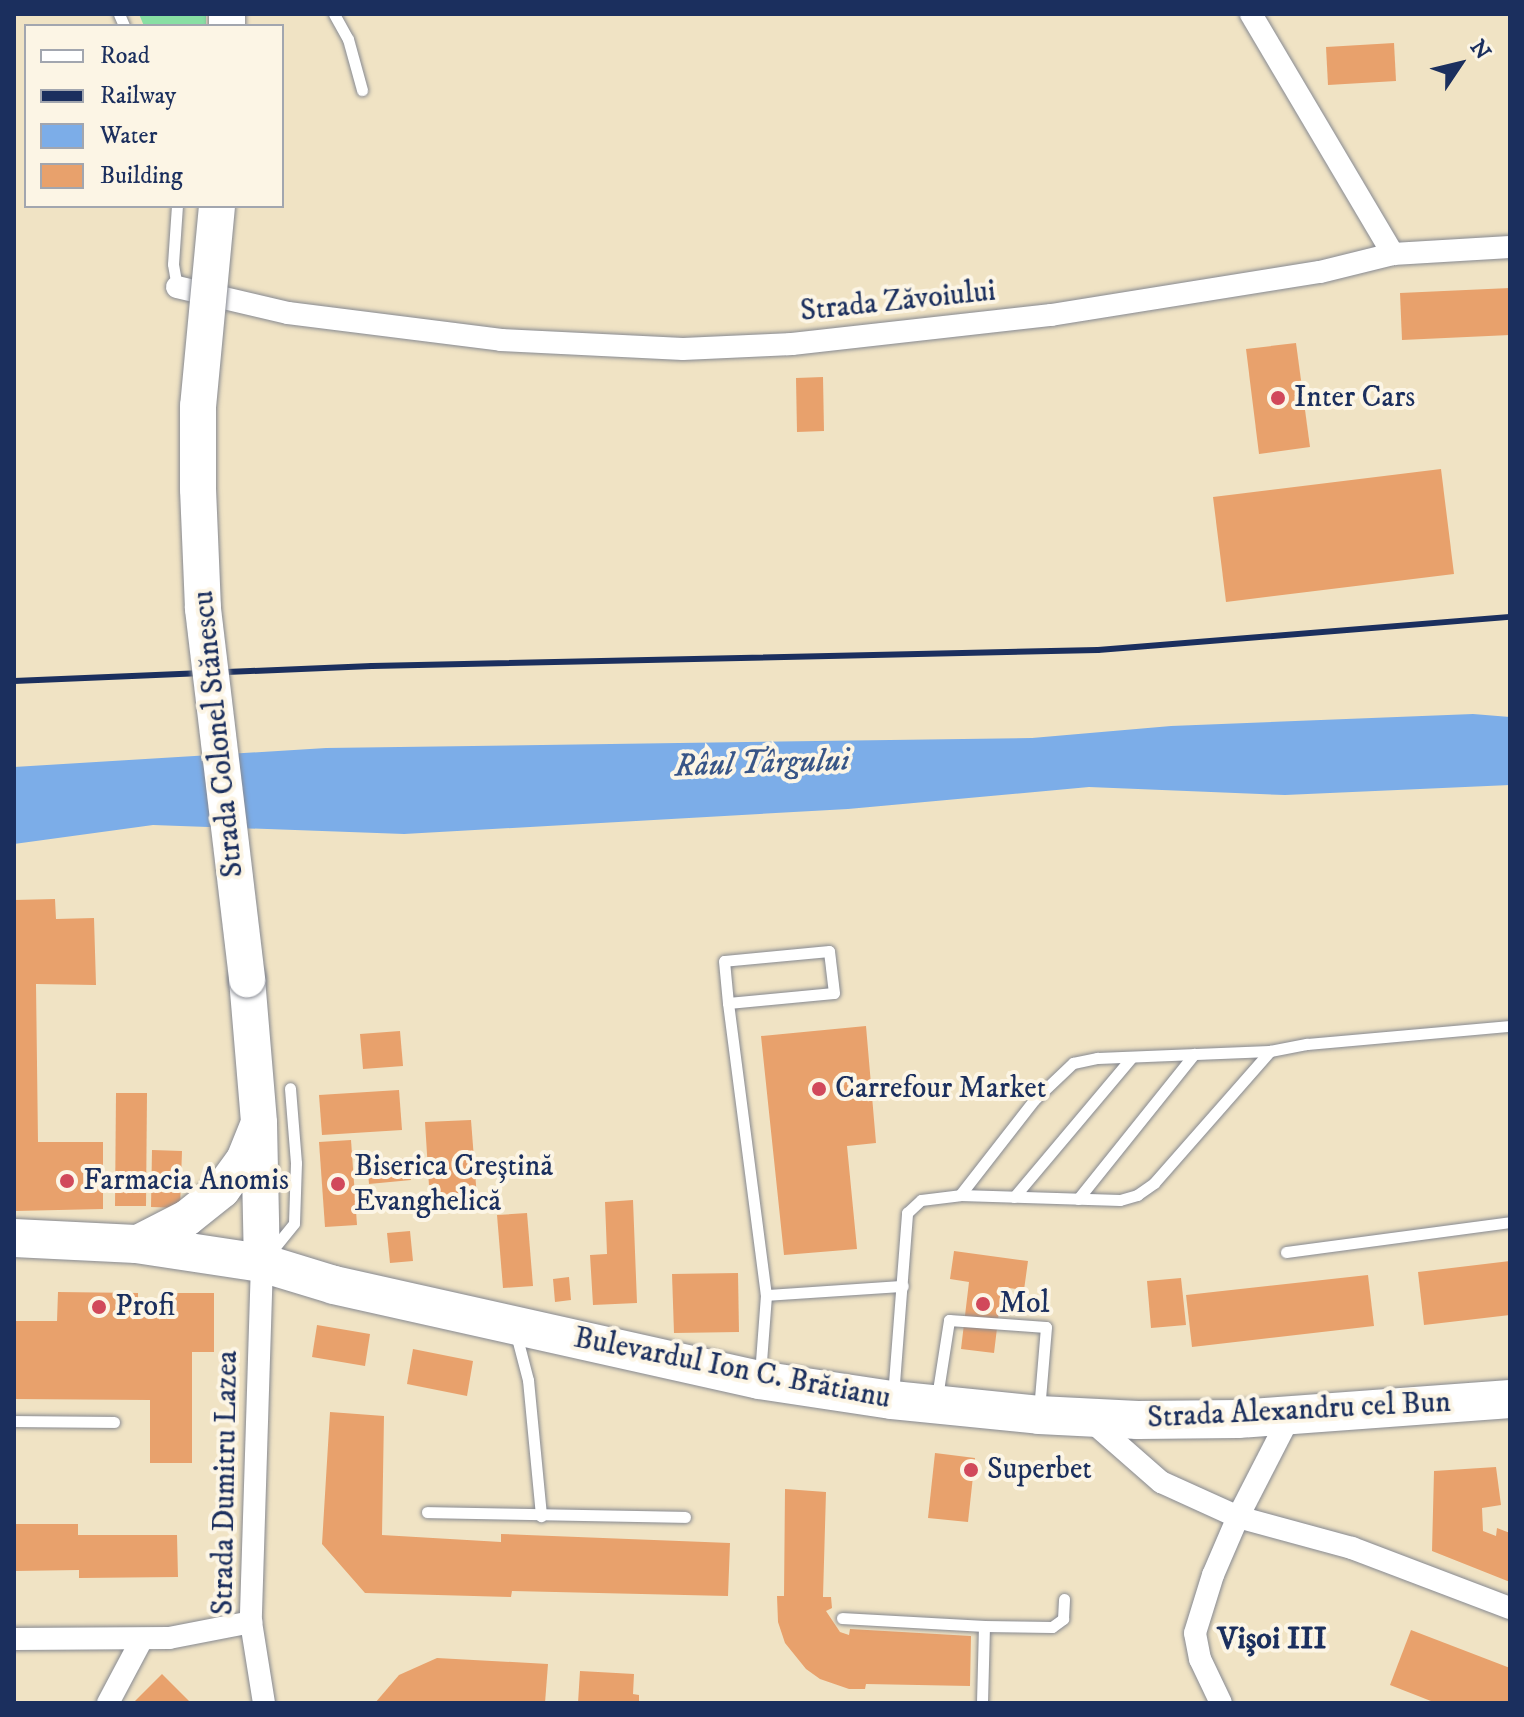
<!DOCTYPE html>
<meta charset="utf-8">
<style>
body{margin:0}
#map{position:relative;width:1524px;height:1717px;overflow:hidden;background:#f0e3c4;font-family:"IM FELL DW Pica",serif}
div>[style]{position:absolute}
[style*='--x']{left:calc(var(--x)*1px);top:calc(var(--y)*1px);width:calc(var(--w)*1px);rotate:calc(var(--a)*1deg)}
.green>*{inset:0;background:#88dfa3}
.water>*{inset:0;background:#7cade8}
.building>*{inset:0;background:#e8a16c}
.roads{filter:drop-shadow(0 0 2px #868991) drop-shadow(0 0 2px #868991)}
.service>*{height:11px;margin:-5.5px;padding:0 5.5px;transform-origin:5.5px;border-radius:5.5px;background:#fff}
.minor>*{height:22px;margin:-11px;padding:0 11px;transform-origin:11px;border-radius:11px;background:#fff}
.primary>*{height:36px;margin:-18px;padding:0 18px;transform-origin:18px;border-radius:18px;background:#fff}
.trunk>*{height:38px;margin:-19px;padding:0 19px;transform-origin:19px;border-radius:19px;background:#fff}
.rail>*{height:6px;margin:-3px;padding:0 3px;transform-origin:3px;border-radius:3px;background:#1b2f5e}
.bridges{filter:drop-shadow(0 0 2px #868991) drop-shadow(0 0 2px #868991)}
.primary-bridge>*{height:36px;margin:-18px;padding:0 18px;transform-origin:18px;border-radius:18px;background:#fff}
.dots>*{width:22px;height:22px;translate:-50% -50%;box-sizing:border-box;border:4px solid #fcf5e5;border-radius:50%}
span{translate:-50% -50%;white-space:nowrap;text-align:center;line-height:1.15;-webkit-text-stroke:8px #fcf5e5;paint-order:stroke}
.street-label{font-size:30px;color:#1b2f5e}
.poi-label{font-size:30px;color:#1b2f5e}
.left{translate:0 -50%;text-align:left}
.water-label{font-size:32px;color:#385587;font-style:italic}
.neighbourhood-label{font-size:32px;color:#1b2f5e;font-weight:700}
.frame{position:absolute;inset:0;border:16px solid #1b2f5e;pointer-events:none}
.legend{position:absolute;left:24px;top:24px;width:260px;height:184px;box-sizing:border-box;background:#fcf5e5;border:2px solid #a2a6af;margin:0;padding:10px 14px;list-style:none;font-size:24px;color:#1b2f5e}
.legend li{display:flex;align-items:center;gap:16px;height:40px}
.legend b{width:40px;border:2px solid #a2a6af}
.north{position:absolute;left:1420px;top:24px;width:80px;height:80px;-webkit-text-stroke:6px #fcf5e5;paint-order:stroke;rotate:55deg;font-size:22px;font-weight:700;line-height:32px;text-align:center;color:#1b2f5e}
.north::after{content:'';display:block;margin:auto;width:28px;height:36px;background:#1b2f5e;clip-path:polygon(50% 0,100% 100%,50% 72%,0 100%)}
</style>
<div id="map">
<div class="green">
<i style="clip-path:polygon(139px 14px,206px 14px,206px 26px,144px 26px)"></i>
</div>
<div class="water">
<i style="clip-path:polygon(1473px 714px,1510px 717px,1510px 785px,1285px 795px,1089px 787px,848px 809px,404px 834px,153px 825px,14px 844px,14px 767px,326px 748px,1032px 738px,1171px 726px)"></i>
</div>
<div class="building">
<i style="clip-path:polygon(1394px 43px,1396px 81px,1328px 85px,1326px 47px)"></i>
<i style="clip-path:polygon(1510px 288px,1510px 335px,1402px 340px,1400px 293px)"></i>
<i style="clip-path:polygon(1296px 343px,1310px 447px,1259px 454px,1246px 349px)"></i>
<i style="clip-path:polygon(823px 377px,824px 431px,797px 432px,796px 378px)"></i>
<i style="clip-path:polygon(1441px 469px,1454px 574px,1226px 602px,1213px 497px)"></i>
<i style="clip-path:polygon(55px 899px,56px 919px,94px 918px,96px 985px,36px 984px,38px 1142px,103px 1142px,103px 1209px,14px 1211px,14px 900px)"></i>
<i style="clip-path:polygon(866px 1026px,876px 1143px,847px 1146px,857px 1249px,784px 1255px,761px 1036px)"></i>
<i style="clip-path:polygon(400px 1031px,403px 1066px,363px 1069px,360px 1034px)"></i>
<i style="clip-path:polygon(399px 1090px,402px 1130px,322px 1135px,319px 1095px)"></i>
<i style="clip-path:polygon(116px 1093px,147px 1093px,146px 1206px,115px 1206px)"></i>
<i style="clip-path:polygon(471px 1120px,477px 1198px,430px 1202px,425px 1122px)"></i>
<i style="clip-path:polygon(351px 1140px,357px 1225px,325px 1227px,319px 1142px)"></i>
<i style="clip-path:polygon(152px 1150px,182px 1151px,180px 1208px,151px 1207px)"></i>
<i style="clip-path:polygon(409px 1158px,411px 1180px,369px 1184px,367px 1162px)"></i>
<i style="clip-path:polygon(633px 1200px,637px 1303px,593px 1305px,590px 1255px,607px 1254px,605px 1202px)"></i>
<i style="clip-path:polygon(527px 1213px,533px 1286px,503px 1288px,497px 1215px)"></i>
<i style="clip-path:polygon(410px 1231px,413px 1261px,390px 1263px,387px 1233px)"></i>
<i style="clip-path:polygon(954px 1251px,1028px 1261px,1024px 1290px,1002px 1287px,994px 1353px,961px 1349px,969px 1282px,950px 1279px)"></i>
<i style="clip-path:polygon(1510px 1261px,1510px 1315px,1424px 1325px,1418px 1272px)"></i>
<i style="clip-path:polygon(738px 1273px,739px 1332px,674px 1333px,672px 1274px)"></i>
<i style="clip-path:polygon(1368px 1275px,1374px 1326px,1192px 1347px,1186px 1295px)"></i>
<i style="clip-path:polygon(569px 1277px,571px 1300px,555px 1302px,553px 1279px)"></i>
<i style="clip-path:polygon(1181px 1278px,1186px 1325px,1151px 1328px,1147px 1281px)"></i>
<i style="clip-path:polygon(58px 1292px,138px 1293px,138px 1308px,175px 1308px,175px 1293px,214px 1293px,214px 1352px,192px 1352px,192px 1463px,150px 1463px,150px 1400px,14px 1399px,14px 1321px,57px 1321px)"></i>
<i style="clip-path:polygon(317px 1325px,370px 1334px,365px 1366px,312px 1357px)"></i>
<i style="clip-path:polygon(413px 1349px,473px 1361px,467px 1396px,407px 1384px)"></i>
<i style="clip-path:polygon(330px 1412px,384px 1416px,382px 1535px,501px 1542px,501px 1534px,730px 1543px,728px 1596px,512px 1591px,511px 1597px,365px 1593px,322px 1544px)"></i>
<i style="clip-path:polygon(935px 1453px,975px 1458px,968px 1522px,928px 1518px)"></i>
<i style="clip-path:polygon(1496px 1467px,1501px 1505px,1482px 1508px,1483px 1531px,1496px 1536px,1497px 1528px,1510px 1533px,1510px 1582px,1432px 1551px,1434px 1471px)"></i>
<i style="clip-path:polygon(785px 1489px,826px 1492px,823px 1597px,831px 1597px,832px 1608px,826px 1611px,840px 1632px,849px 1635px,850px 1629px,971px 1636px,970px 1686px,866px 1684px,865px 1689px,849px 1689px,820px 1679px,806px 1669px,785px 1643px,778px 1622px,777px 1596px,784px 1596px)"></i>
<i style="clip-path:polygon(14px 1524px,78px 1524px,78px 1535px,177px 1535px,178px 1577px,79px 1578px,79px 1570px,14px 1571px)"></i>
<i style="clip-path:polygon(1411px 1630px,1510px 1668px,1510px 1703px,1436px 1703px,1390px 1685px)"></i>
<i style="clip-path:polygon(437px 1658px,548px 1664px,545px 1703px,375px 1703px,399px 1675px)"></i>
<i style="clip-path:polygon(580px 1671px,634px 1674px,633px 1694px,639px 1695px,639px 1703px,578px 1703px)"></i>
<i style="clip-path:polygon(162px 1674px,191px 1703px,133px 1703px)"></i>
</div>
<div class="roads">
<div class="service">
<i style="--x:119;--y:14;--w:13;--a:67"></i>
<i style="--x:334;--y:14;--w:29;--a:61"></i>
<i style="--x:348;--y:39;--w:53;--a:74.6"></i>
<i style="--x:177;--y:287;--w:23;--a:-100"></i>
<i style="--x:173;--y:264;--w:58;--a:-86.1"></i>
<i style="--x:728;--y:1003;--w:106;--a:-5.4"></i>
<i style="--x:834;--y:993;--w:42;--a:-96.8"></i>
<i style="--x:829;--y:951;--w:105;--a:174.6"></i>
<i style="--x:724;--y:961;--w:42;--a:84.6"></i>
<i style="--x:728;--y:1003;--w:294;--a:82.6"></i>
<i style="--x:766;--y:1295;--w:80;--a:94.3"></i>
<i style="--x:960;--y:1195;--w:120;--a:-52.1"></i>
<i style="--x:1034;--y:1100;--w:54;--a:-43.5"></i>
<i style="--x:1073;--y:1063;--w:25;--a:-12"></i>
<i style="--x:1097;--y:1058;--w:173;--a:-2.3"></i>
<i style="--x:1014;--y:1197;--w:183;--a:-49.9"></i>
<i style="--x:1078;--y:1199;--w:186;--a:-51.3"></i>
<i style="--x:1286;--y:1252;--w:226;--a:-7.6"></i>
<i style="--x:270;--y:1253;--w:38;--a:-51"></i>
<i style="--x:294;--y:1223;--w:60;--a:-88.1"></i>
<i style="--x:296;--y:1163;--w:75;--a:-94.6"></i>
<i style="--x:766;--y:1295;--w:137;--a:-3.8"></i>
<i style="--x:516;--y:1334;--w:48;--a:75.4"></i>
<i style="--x:528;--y:1380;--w:137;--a:84.5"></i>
<i style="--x:893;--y:1396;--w:184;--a:-85.6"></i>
<i style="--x:907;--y:1213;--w:19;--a:-43"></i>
<i style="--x:921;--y:1200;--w:39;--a:-7"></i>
<i style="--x:960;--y:1195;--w:160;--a:1.8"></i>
<i style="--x:1120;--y:1200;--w:18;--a:-16"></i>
<i style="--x:1137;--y:1195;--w:21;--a:-35"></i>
<i style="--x:1154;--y:1183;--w:176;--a:-48.7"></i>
<i style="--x:1270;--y:1051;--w:38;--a:-11"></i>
<i style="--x:1307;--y:1044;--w:204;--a:-5.1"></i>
<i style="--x:937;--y:1397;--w:78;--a:-81.1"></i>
<i style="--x:949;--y:1320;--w:97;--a:4.1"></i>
<i style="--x:1046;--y:1327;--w:84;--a:94.8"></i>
<i style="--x:14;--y:1421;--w:100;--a:0.6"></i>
<i style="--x:427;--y:1512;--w:258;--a:1.1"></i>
<i style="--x:842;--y:1618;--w:142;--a:3.2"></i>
<i style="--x:984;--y:1626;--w:77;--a:91.5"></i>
<i style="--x:984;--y:1626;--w:68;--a:0.8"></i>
<i style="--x:1052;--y:1627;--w:14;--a:-36"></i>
<i style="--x:1063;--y:1619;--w:20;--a:-87"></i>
</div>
<div class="minor">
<i style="--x:1251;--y:14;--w:279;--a:59.4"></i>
<i style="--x:177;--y:287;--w:114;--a:13.2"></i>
<i style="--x:288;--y:313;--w:215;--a:7.2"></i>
<i style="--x:501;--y:340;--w:182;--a:2.8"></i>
<i style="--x:683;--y:349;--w:109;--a:-2.6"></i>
<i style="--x:792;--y:344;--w:261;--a:-6.4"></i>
<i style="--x:1051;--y:315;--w:272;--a:-9.1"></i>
<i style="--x:1320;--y:272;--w:75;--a:-13.9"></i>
<i style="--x:1393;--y:254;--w:117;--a:-3.4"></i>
<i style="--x:262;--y:1263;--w:359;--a:91.8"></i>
<i style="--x:251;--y:1622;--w:82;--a:80.9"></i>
<i style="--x:1089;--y:1419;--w:96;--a:41.2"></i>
<i style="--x:1161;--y:1482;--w:85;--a:24.4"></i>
<i style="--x:1238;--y:1517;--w:118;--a:15.2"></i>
<i style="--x:1352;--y:1548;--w:169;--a:20.8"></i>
<i style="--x:14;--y:1639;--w:155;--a:-0.4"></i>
<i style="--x:169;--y:1638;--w:84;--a:-11"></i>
<i style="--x:108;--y:1703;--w:72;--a:-62"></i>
<i style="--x:1221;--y:1703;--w:49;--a:-115.5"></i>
<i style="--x:1200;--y:1659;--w:26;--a:-101"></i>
<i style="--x:1195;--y:1633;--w:61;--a:-72.8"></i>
<i style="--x:1213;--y:1575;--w:63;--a:-66.7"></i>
<i style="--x:1238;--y:1517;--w:114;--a:-62.8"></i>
</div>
<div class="primary">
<i style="--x:227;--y:26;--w:12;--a:-90"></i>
<i style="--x:247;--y:979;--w:144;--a:85.2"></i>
<i style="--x:259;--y:1123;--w:140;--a:88.8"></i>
<i style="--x:136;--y:1244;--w:57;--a:-27"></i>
<i style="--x:187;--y:1218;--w:45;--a:-38.7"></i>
<i style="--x:222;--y:1190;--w:37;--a:-54"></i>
<i style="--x:244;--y:1160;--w:35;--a:-68"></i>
</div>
<div class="trunk">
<i style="--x:14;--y:1238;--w:122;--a:2.8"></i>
<i style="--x:136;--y:1244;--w:127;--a:8.6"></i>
<i style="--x:262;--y:1263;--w:75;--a:17"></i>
<i style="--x:334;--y:1285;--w:435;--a:12.6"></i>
<i style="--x:759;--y:1380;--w:134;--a:8.6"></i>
<i style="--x:892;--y:1400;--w:148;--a:5.8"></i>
<i style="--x:1039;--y:1415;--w:99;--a:2.9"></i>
<i style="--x:1138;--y:1420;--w:100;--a:-0.6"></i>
<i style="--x:1238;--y:1419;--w:273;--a:-4.2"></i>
</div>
</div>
<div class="rail">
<i style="--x:14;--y:681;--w:358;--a:-2.4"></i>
<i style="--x:372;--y:666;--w:726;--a:-1.26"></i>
<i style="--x:1098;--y:650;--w:413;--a:-4.6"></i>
</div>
<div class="bridges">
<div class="primary-bridge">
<i style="--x:217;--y:206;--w:201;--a:95.4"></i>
<i style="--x:198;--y:406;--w:83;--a:90"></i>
<i style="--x:198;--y:489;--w:120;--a:87.6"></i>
<i style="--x:203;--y:609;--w:373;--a:83.2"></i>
</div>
</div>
<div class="dots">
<i style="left:1278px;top:398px;background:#d1495b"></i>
<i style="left:819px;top:1089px;background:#d1495b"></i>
<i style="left:67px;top:1181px;background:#d1495b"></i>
<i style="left:338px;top:1184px;background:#d1495b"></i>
<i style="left:983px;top:1304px;background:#d1495b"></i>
<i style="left:99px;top:1307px;background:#d1495b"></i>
<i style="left:971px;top:1470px;background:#d1495b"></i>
</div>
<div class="street-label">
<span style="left:898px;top:302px;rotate:-6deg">Strada Zăvoiului</span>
<span style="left:219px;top:734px;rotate:-96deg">Strada Colonel Stănescu</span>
<span style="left:732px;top:1369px;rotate:11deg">Bulevardul Ion C. Brătianu</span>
<span style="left:1299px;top:1411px;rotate:-3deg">Strada Alexandru cel Bun</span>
<span style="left:226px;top:1483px;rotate:-89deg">Strada Dumitru Lazea</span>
</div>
<div class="poi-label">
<span class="left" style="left:1294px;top:398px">Inter Cars</span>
<span class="left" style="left:835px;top:1089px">Carrefour Market</span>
<span class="left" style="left:354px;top:1184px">Biserica Creștină<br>Evanghelică</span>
<span class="left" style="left:83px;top:1181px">Farmacia Anomis</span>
<span class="left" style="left:999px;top:1304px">Mol</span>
<span class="left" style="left:115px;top:1307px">Profi</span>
<span class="left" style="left:987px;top:1470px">Superbet</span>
</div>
<div class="water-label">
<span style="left:762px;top:764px;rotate:-2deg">Râul Târgului</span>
</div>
<div class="neighbourhood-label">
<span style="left:1272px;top:1639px">Vişoi III</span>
</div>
<div class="frame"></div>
<ul class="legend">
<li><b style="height:10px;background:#fff"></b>Road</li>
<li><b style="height:10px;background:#1b2f5e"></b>Railway</li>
<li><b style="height:22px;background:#7cade8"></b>Water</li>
<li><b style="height:22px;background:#e8a16c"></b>Building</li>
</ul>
<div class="north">N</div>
</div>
